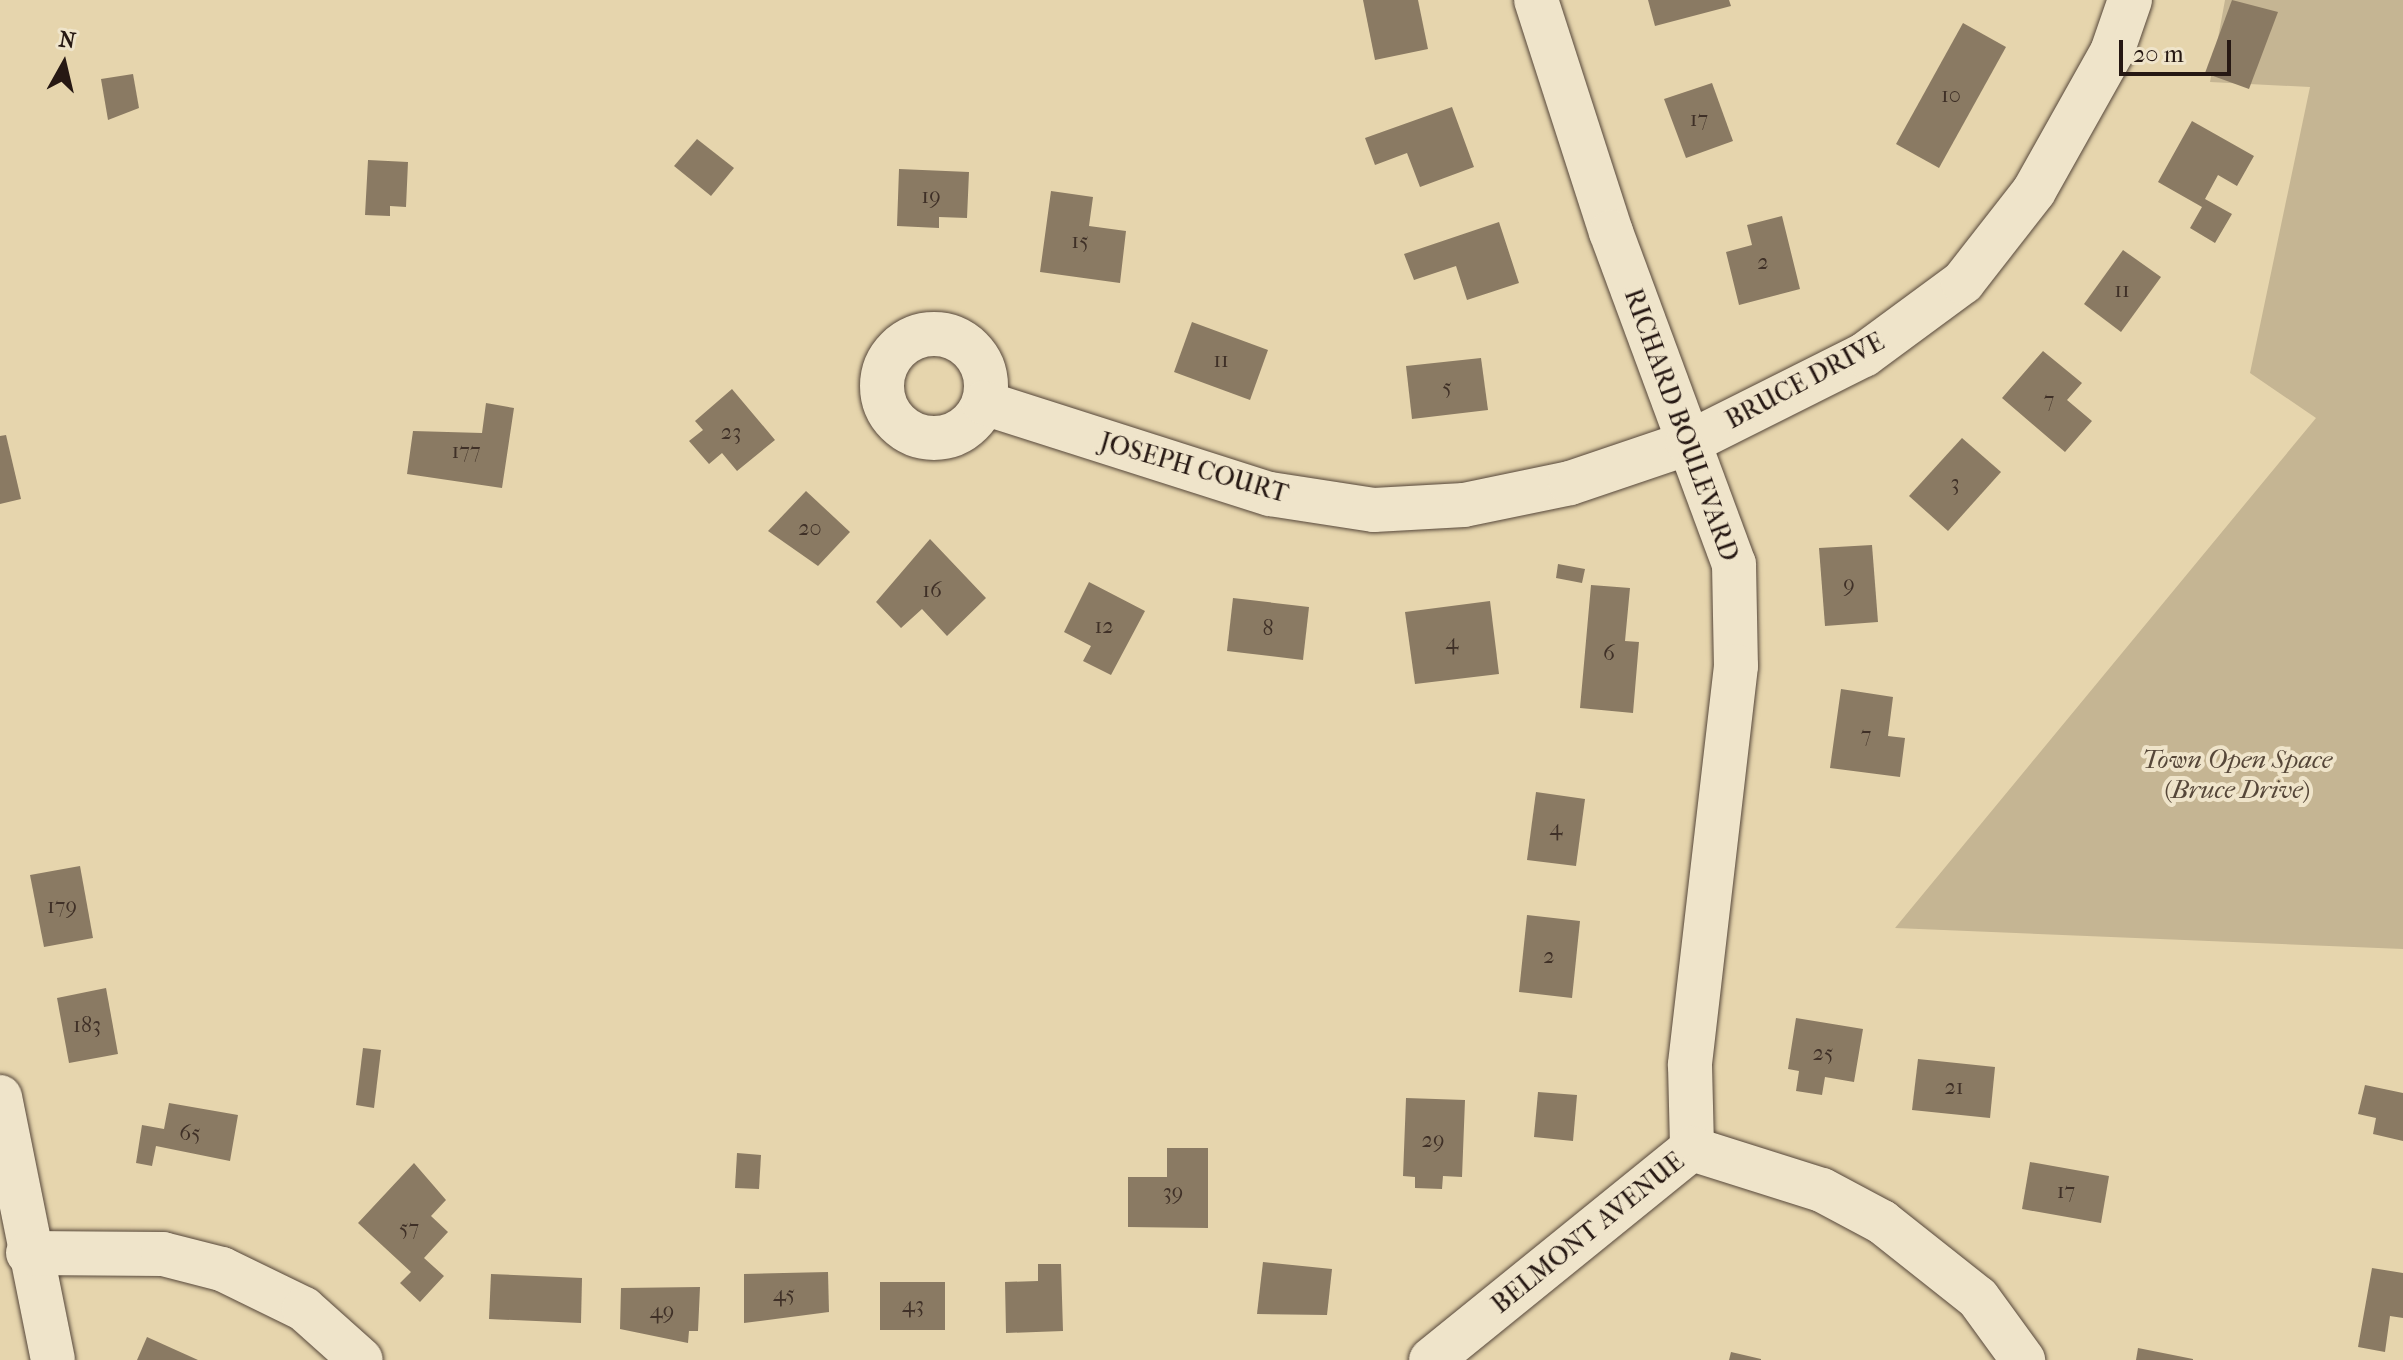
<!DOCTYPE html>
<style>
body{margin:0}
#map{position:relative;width:2403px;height:1360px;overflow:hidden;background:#e6d5ad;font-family:"IM FELL French Canon",serif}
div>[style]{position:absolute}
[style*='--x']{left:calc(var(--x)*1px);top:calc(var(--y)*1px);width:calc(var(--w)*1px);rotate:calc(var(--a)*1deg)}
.green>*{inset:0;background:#c5b593}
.building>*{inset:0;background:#8a7a63}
.roads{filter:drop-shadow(0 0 2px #56473a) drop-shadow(0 0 2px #56473a)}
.minor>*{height:44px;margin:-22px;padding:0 22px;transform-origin:22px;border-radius:22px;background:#efe4ca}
.minor>.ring{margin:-22px;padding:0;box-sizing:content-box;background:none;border:44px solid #efe4ca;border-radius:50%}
span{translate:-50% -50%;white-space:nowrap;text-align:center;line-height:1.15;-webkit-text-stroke:8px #efe4ca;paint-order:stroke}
.number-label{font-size:22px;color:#3f3027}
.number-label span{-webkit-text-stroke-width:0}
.street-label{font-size:26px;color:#261813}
.park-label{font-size:26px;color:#564739;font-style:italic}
.north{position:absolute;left:24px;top:24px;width:80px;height:80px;-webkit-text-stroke:6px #efe4ca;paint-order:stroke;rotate:8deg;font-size:22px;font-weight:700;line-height:32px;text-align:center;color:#261813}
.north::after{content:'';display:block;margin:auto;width:28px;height:36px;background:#261813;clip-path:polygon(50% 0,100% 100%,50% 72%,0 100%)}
.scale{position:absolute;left:2119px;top:40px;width:112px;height:36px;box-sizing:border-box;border:4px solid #261813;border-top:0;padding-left:10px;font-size:24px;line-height:28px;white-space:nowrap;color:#261813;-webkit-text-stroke:6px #efe4ca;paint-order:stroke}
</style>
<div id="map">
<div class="green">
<i style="clip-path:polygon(2225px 0,2403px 0,2403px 949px,1895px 928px,2316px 418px,2250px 373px,2310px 87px,2210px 82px)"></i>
</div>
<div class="building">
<i style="clip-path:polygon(1363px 0,1418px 0,1428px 49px,1375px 60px)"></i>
<i style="clip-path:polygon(1648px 0,1729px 0,1731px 6px,1655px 26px)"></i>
<i style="clip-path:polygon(2232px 0,2278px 12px,2249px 89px,2205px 73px)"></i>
<i style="clip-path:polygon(1963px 23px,2006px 47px,1939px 168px,1896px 144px)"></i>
<i style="clip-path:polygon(133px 74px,139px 108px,108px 120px,101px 79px)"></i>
<i style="clip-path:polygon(1712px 83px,1733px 141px,1686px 158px,1664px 99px)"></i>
<i style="clip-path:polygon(1452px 107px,1474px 167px,1420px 187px,1407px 153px,1375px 165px,1365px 138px)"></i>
<i style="clip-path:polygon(2192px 121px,2254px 156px,2237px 186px,2218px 175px,2205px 199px,2232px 214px,2215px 243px,2190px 228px,2202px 207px,2158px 182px)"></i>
<i style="clip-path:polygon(697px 139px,734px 168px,711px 196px,674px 166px)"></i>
<i style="clip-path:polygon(368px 160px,408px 162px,406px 207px,390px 206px,390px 216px,365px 215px)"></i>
<i style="clip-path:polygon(899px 169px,969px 172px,967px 218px,939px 217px,939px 228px,897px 226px)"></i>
<i style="clip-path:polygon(1051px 191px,1093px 197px,1089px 226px,1126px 231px,1120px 283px,1040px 272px)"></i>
<i style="clip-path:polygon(1782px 216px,1800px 289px,1739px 305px,1726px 252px,1752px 245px,1747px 225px)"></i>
<i style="clip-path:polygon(1499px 222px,1519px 283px,1467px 300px,1456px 266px,1414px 280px,1404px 254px)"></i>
<i style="clip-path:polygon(2123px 250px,2161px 277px,2121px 332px,2084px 304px)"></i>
<i style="clip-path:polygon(1192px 322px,1268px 350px,1250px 400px,1174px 372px)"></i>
<i style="clip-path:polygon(2043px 351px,2082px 383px,2067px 400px,2092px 421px,2065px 452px,2002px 398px)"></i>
<i style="clip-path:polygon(1481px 358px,1488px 410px,1412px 419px,1406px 366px)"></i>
<i style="clip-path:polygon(732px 389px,775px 440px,737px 471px,722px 453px,709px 464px,689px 441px,703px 430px,695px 421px)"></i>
<i style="clip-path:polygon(486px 403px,514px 408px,502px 488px,407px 474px,413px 431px,482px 433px)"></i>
<i style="clip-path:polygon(6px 435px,21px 499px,0 504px,0 436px)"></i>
<i style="clip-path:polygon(1962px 438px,2001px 472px,1948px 531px,1909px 496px)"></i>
<i style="clip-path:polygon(806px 491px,850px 532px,818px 566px,768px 531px)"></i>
<i style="clip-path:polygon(930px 539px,986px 598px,947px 636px,922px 609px,901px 628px,876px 602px)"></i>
<i style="clip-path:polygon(1872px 545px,1878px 622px,1825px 626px,1819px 548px)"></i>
<i style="clip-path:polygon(1558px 564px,1585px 569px,1582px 583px,1556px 578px)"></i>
<i style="clip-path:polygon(1089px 582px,1145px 611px,1111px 675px,1083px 661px,1091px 646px,1064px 632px)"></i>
<i style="clip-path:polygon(1591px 585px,1630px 588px,1625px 641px,1639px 642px,1633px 713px,1580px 708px)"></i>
<i style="clip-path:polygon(1233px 598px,1309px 607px,1303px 660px,1227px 651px)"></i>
<i style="clip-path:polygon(1490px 601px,1499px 674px,1415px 684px,1405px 612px)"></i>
<i style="clip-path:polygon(1841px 689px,1893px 697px,1888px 736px,1905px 738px,1900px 777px,1830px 768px)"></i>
<i style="clip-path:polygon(1536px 792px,1585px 799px,1576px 866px,1527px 860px)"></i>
<i style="clip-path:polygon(80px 866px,93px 938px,44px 947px,30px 875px)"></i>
<i style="clip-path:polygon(1527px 915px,1580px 921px,1572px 998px,1519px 992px)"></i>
<i style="clip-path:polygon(106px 988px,118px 1054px,69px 1063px,57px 998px)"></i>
<i style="clip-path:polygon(1796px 1018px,1863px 1029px,1854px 1082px,1825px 1077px,1822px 1095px,1796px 1091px,1799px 1071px,1788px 1069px)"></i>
<i style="clip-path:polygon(363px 1048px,381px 1050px,374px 1108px,356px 1105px)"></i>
<i style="clip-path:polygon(1918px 1059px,1995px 1067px,1990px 1118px,1912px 1110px)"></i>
<i style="clip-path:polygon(2365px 1085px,2403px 1093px,2403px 1141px,2373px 1134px,2376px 1118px,2358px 1114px)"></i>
<i style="clip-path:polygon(1538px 1092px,1577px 1095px,1573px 1141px,1534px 1137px)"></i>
<i style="clip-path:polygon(1406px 1098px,1465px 1100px,1462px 1177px,1443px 1176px,1442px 1189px,1415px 1188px,1415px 1177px,1403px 1176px)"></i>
<i style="clip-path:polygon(169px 1103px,238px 1115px,230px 1161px,156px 1146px,152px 1166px,136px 1163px,142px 1125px,164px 1129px)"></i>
<i style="clip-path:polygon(1167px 1148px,1208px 1148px,1208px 1228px,1128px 1227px,1128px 1177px,1167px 1177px)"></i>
<i style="clip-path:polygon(737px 1153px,761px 1155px,759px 1189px,735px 1188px)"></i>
<i style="clip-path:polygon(2030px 1162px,2109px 1176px,2101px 1223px,2022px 1209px)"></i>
<i style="clip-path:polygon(414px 1163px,446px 1200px,431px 1216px,448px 1232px,424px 1258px,444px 1276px,420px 1302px,400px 1283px,411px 1272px,358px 1223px)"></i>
<i style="clip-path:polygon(1263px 1262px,1332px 1269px,1327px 1315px,1257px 1314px)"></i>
<i style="clip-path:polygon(1038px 1264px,1061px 1264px,1063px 1331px,1006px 1333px,1005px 1282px,1038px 1281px)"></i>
<i style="clip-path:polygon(2372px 1268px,2403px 1273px,2403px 1318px,2390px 1316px,2385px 1352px,2358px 1347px)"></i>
<i style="clip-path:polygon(828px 1272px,829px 1312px,744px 1323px,744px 1274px)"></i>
<i style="clip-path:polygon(491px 1274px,582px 1278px,581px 1323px,489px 1319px)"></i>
<i style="clip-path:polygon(880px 1282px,945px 1282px,945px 1330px,880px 1330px)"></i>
<i style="clip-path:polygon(700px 1287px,698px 1331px,689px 1331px,688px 1343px,620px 1329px,621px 1288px)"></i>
<i style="clip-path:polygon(147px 1337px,198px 1360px,137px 1360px)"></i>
<i style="clip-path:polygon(2138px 1348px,2193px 1359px,2193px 1360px,2136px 1360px)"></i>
<i style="clip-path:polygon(1731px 1352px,1761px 1359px,1761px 1360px,1729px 1360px)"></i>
</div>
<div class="roads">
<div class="minor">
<i style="--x:1536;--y:0;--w:244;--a:72.1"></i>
<i style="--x:1611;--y:232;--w:354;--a:69.7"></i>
<i style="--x:1734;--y:564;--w:102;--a:88.9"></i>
<i style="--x:1736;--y:666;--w:402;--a:96.6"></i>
<i style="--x:1690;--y:1065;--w:84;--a:88.6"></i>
<i class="ring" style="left:882px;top:334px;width:60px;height:60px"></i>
<i style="--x:984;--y:403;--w:300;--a:17.7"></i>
<i style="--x:1270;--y:494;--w:105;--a:8.7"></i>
<i style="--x:1374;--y:510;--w:90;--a:-3.2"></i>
<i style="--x:1464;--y:505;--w:108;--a:-11.7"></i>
<i style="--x:1570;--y:483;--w:125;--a:-18.7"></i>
<i style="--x:1688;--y:443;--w:197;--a:-26.6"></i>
<i style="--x:1864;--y:355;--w:123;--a:-36.4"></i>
<i style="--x:1963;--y:282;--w:115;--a:-52"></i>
<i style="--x:2034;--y:191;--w:159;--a:-60.7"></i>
<i style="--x:2112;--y:52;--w:55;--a:-70.9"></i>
<i style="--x:0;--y:1097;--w:268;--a:78.6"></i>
<i style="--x:28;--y:1253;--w:135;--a:0.4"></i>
<i style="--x:163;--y:1254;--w:61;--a:14.3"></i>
<i style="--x:222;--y:1269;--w:91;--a:26"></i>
<i style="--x:304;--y:1309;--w:76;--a:41.8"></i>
<i style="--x:1431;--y:1360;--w:336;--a:-39"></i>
<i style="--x:1692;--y:1149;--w:136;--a:17.5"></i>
<i style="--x:1822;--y:1190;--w:68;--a:28.1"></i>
<i style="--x:1882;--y:1222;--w:122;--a:38.4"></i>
<i style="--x:1978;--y:1298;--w:77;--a:54"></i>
</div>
</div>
<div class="number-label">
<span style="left:1951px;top:96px">10</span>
<span style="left:1699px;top:120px">17</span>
<span style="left:931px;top:197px">19</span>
<span style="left:1080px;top:242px">15</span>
<span style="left:1763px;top:263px">2</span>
<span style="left:2122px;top:291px">11</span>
<span style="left:1221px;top:361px">11</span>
<span style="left:1447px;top:388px">5</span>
<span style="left:2049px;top:401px">7</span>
<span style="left:731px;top:433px">23</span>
<span style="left:466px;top:452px">177</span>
<span style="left:1955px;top:484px">3</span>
<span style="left:810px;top:529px">20</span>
<span style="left:1849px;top:585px">9</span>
<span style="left:932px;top:591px">16</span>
<span style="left:1104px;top:627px">12</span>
<span style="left:1268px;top:629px">8</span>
<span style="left:1452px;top:643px">4</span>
<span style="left:1609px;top:654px">6</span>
<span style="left:1866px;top:736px">7</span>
<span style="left:1556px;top:829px">4</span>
<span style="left:62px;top:907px">179</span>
<span style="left:1549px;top:957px">2</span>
<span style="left:87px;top:1026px">183</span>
<span style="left:1823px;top:1054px">25</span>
<span style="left:1954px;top:1088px">21</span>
<span style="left:190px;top:1134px">65</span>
<span style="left:1433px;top:1141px">29</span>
<span style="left:2066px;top:1192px">17</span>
<span style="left:1173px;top:1193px">39</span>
<span style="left:409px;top:1229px">57</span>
<span style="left:784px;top:1295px">45</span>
<span style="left:913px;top:1306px">43</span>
<span style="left:662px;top:1312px">49</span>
</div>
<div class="street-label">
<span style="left:1805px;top:381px;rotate:-28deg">BRUCE DRIVE</span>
<span style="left:1681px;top:425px;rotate:70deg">RICHARD BOULEVARD</span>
<span style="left:1194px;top:468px;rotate:16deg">JOSEPH COURT</span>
<span style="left:1588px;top:1233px;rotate:-39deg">BELMONT AVENUE</span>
</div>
<div class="park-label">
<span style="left:2237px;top:775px">Town Open Space<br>(Bruce Drive)</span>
</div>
<div class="north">N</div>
<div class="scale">20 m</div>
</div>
